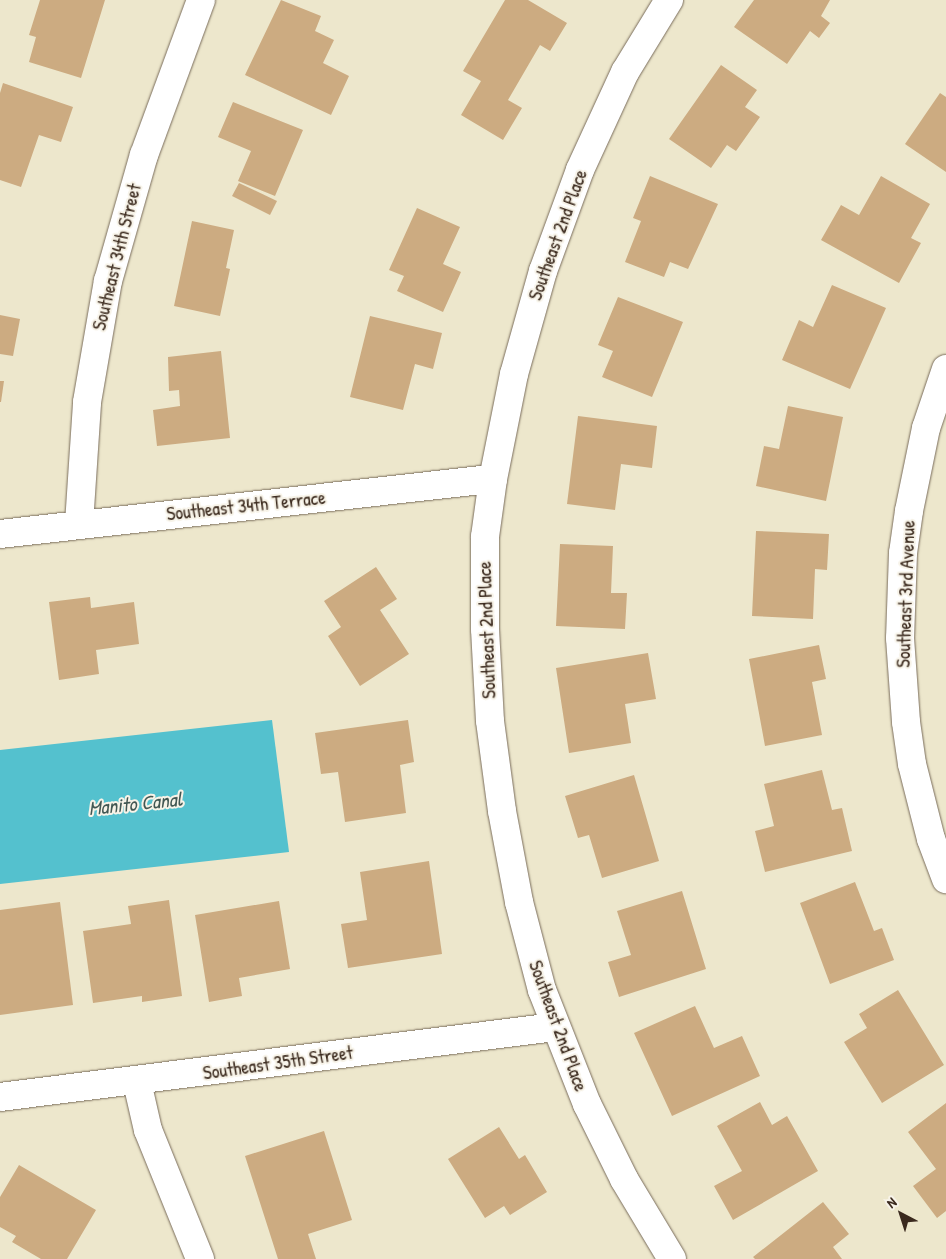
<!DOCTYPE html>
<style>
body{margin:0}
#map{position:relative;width:946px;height:1259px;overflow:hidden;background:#ede7cc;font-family:"Patrick Hand",sans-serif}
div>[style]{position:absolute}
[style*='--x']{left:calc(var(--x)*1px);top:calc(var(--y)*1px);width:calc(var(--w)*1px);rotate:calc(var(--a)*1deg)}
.water>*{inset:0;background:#54c1ce}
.building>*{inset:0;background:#ccab81}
.roads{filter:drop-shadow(0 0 1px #796c5b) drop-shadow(0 0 1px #796c5b)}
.minor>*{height:28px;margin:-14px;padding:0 14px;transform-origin:14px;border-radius:14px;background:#fff}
span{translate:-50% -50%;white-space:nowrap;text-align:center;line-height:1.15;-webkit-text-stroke:4px #f7f3e8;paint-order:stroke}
.street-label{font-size:19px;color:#3b2a1e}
.water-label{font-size:20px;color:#425753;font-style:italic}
.north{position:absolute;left:876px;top:1189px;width:50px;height:50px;-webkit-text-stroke:4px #f7f3e8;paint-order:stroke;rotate:320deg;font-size:14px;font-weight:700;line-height:20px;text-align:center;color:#3b2a1e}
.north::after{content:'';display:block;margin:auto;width:18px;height:22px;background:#3b2a1e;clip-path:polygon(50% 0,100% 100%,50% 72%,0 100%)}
</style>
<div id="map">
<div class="water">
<i style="clip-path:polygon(272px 720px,289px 852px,0 884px,0 750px)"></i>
</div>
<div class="building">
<i style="clip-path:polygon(40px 0,105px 0,81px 78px,29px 62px,36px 37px,29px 35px)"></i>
<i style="clip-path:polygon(281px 0,321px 16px,315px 31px,334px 40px,323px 63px,349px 76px,331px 115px,245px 75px)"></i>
<i style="clip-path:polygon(505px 0,528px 0,567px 23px,550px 51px,540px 45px,508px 100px,522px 108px,503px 140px,461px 115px,481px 81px,463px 71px)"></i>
<i style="clip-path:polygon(754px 0,830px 0,821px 16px,830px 23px,819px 38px,810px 31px,787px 64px,734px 27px)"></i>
<i style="clip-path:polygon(721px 65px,757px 90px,745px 107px,760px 117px,736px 151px,727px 145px,711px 168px,669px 139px)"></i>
<i style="clip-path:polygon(3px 83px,73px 107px,61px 142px,39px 135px,21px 187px,0 180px,0 93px)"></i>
<i style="clip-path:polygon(940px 93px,946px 97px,946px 172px,905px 144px)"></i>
<i style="clip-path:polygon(233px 102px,303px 130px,275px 196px,238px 181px,251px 151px,218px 137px)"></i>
<i style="clip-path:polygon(650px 176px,718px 204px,688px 269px,670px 262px,664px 277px,625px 262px,641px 221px,633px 218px)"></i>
<i style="clip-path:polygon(881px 176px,930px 204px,911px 238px,921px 243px,899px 283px,821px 240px,841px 205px,859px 215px)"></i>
<i style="clip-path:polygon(239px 183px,277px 201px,270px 215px,232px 196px)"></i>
<i style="clip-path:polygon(417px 208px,460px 227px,443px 264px,461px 272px,443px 312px,397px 291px,404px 276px,389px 270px)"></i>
<i style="clip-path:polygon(192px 221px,234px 230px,226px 268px,230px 269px,220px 316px,174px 306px)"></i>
<i style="clip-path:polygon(832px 285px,886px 308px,850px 389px,782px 360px,799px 320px,813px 327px)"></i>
<i style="clip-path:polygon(618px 297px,683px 322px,652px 397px,602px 377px,613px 351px,598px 345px)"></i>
<i style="clip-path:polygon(0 315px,20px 319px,13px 356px,0 354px)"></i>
<i style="clip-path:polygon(370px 316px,442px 333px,433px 369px,415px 364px,403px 410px,350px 397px)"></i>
<i style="clip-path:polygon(221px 351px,230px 438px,157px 446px,153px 410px,180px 406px,179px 390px,169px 391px,168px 357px)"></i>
<i style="clip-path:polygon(0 381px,4px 381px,1px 402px,0 402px)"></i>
<i style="clip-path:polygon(788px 406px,843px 417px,826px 501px,756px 486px,764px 446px,779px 449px)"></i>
<i style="clip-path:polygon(578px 416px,657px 426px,652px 468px,621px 464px,615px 510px,567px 504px)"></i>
<i style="clip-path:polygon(756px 531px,829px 534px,827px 570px,815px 569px,813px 619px,752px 616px)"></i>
<i style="clip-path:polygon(560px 544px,613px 546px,611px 593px,627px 593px,625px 629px,556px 626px)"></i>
<i style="clip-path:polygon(376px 567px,397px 599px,380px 610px,409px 654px,360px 686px,328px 636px,341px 627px,324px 601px)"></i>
<i style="clip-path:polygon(90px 597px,91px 608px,134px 602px,139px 644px,96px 650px,99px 674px,59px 680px,49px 602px)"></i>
<i style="clip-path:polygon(819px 645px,826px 679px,812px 682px,822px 735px,765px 746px,749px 659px)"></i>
<i style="clip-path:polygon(648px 653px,656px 699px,625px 704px,631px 743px,569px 753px,556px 668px)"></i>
<i style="clip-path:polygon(408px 720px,414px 762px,400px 765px,406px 813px,345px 822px,338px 772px,321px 774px,315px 733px)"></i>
<i style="clip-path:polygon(822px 770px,832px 810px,842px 808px,852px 851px,765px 872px,755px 831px,774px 826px,764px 784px)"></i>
<i style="clip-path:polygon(634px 775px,659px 861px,602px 878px,589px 835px,578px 838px,565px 796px)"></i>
<i style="clip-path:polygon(429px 861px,442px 954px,348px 968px,341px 924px,367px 920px,360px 872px)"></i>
<i style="clip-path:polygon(855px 882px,874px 931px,882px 928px,894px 960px,830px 984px,800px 903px)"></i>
<i style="clip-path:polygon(682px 891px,706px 969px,619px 997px,608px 962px,631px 955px,617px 911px)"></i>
<i style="clip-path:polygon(169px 900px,182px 996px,142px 1002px,142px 996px,93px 1003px,83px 931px,131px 924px,128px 906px)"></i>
<i style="clip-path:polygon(279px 901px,290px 969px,239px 978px,242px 996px,209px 1002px,195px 915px)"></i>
<i style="clip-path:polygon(60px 902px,73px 1005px,0 1015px,0 910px)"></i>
<i style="clip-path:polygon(898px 990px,944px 1065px,882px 1103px,844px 1042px,867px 1028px,859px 1014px)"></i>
<i style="clip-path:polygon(695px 1006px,714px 1048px,742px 1036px,760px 1076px,672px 1116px,634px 1033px)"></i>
<i style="clip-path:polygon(760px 1102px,772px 1125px,787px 1116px,818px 1171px,733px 1220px,714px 1186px,742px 1171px,717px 1126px)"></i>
<i style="clip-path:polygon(946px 1103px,946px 1211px,937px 1218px,913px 1186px,936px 1169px,908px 1132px)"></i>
<i style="clip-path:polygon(499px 1127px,519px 1159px,525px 1155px,547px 1192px,510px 1215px,504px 1206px,485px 1218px,448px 1159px)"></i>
<i style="clip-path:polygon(324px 1131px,352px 1220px,308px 1234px,316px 1259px,278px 1259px,245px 1156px)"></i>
<i style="clip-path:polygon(19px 1165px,96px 1210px,67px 1259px,41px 1259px,12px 1242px,16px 1236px,0 1227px,0 1197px)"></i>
<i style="clip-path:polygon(823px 1202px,849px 1234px,833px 1247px,842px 1259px,755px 1259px,753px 1257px)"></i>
</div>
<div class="roads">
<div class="minor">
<i style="--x:669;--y:0;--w:84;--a:121.4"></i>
<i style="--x:625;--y:72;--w:108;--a:114.7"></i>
<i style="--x:580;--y:170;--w:108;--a:110.1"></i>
<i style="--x:543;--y:271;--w:107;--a:105.7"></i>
<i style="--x:514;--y:374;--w:107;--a:101.3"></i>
<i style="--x:493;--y:479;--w:59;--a:97.9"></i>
<i style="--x:485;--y:537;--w:92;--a:90"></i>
<i style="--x:485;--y:629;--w:92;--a:86.9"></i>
<i style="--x:490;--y:721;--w:91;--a:82.4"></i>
<i style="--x:502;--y:811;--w:93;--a:79.4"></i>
<i style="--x:519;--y:902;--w:91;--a:75.4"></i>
<i style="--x:542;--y:990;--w:123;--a:68.5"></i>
<i style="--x:587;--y:1104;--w:84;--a:63.7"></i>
<i style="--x:624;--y:1179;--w:93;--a:59"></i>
<i style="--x:946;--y:369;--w:62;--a:108.7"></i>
<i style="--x:926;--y:428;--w:85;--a:101.6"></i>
<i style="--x:909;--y:511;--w:42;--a:98.1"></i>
<i style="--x:903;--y:553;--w:85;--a:92"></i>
<i style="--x:900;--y:638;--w:84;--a:85.9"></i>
<i style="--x:906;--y:722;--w:42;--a:81.9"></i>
<i style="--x:912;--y:764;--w:77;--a:75.8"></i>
<i style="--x:931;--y:839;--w:43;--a:69.4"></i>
<i style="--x:79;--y:524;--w:122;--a:-86.2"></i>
<i style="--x:87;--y:402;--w:123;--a:-80.2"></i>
<i style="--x:108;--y:281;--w:131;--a:-74.1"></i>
<i style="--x:144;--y:155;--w:165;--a:-69.8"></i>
<i style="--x:0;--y:534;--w:496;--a:-6.4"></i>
<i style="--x:137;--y:1082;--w:49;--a:77.1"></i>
<i style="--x:148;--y:1130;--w:139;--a:68"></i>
<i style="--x:0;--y:1097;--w:559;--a:-7.19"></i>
</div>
</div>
<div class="street-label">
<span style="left:558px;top:235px;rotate:-70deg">Southeast 2nd Place</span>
<span style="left:117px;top:257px;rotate:-76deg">Southeast 34th Street</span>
<span style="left:246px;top:506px;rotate:-6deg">Southeast 34th Terrace</span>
<span style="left:906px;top:594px;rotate:-88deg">Southeast 3rd Avenue</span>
<span style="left:487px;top:630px;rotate:-92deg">Southeast 2nd Place</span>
<span style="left:558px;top:1026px;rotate:70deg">Southeast 2nd Place</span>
<span style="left:278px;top:1063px;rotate:-8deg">Southeast 35th Street</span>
</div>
<div class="water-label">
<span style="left:135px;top:803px;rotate:-6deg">Manito Canal</span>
</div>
<div class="north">N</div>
</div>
